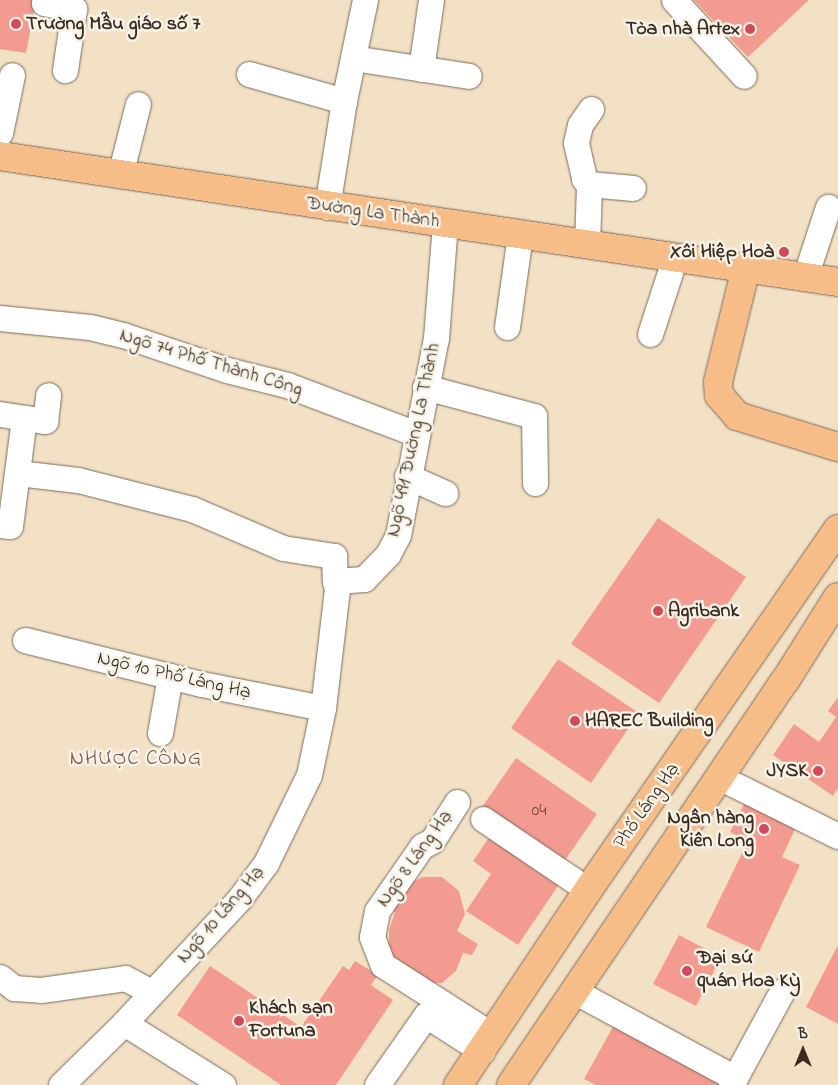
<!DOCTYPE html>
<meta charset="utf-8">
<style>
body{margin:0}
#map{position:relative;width:838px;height:1085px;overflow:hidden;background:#f3e1c6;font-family:"Indie Flower",sans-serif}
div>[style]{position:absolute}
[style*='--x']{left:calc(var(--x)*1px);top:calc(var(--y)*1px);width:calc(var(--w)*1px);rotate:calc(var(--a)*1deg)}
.building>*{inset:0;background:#f49b91}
.roads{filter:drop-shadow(0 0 1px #7b6a59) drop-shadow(0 0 1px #7b6a59)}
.minor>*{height:25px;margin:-12.5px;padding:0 12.5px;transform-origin:12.5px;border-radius:12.5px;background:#fff}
.major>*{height:28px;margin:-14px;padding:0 14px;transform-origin:14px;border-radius:14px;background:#f7bd88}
.dots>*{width:14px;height:14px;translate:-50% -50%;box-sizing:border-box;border:2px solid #f7f3e8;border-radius:50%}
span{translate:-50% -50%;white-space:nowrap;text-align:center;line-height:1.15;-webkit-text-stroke:5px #f7f3e8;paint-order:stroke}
.number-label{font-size:18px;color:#69463b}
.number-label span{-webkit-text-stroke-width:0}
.poi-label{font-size:20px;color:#3b2a1e;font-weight:700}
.left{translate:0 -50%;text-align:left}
.right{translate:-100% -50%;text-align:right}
.street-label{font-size:20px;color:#3b2a1e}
.neighbourhood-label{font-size:21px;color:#7c5246;letter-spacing:1px}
.north{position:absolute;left:778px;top:1025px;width:50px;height:50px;-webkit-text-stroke:4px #f7f3e8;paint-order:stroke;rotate:0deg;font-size:14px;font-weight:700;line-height:20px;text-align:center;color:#3b2a1e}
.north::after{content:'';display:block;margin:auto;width:18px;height:22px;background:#3b2a1e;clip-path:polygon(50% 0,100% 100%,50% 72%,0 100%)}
</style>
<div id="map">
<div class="building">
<i style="clip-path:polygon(0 0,36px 0,26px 53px,0 49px)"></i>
<i style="clip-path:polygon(694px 0,809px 0,748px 57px)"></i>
<i style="clip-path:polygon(658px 518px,746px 577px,659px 703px,571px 644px)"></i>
<i style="clip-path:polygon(558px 659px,639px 713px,591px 783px,511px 728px)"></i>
<i style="clip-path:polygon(838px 697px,838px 788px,833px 796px,773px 755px,794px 724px,819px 742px,836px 717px,828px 711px)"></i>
<i style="clip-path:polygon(516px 758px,597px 814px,563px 863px,482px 807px)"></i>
<i style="clip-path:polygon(746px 800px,797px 825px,782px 857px,800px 865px,759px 952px,706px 927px,748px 841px,730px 832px)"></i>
<i style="clip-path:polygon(492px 833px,562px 880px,518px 945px,466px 911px,491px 874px,473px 861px)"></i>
<i style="clip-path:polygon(423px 877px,442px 877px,459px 891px,465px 914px,457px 931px,478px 944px,472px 955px,463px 953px,456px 971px,442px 983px,426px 983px,391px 960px,389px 945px,389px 930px,395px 912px,384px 906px,406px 885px)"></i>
<i style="clip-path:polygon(679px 935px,721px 957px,696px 1006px,653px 984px)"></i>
<i style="clip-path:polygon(838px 945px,838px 1024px,806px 1007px)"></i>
<i style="clip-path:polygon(355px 961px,378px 975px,371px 985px,393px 1000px,336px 1085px,281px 1085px,177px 1015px,210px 966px,301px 1027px,343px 966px,349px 970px)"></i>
<i style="clip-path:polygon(615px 1023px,721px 1081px,719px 1085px,596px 1085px,584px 1079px)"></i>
</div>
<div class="roads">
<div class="minor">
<i style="--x:45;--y:0;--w:3;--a:108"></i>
<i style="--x:44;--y:3;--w:31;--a:11"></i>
<i style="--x:74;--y:9;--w:62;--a:98.4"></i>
<i style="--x:674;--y:0;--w:103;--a:47.4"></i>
<i style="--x:353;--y:58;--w:117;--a:8.8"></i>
<i style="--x:421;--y:69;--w:70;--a:-81.8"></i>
<i style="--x:249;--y:74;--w:99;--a:15.9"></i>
<i style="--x:591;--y:109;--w:19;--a:125"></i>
<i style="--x:580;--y:125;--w:18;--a:103"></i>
<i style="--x:576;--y:143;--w:37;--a:77"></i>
<i style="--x:584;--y:179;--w:7;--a:45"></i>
<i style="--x:589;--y:184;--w:44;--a:5.2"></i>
<i style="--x:0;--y:133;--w:59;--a:-78.3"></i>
<i style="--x:120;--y:175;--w:73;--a:-75.8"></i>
<i style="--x:327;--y:207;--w:107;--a:-80.9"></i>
<i style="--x:344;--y:101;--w:103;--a:-78.3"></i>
<i style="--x:587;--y:245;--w:61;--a:-88.1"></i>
<i style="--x:805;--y:277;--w:74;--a:-71.8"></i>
<i style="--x:0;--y:318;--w:90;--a:5.7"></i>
<i style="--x:90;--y:327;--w:34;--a:14"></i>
<i style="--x:123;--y:335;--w:110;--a:18.6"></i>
<i style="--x:227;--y:370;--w:62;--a:14"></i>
<i style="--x:287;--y:385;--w:139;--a:20.7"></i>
<i style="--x:507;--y:327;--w:93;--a:-82"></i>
<i style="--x:650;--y:334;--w:81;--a:-72"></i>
<i style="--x:425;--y:387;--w:113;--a:14.9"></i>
<i style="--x:534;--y:416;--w:67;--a:89.1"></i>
<i style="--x:0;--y:414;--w:46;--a:8.8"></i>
<i style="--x:45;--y:421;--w:26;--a:-83"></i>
<i style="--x:18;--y:473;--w:60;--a:6.7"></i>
<i style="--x:78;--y:480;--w:118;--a:14.3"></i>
<i style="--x:192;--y:509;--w:99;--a:23.2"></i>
<i style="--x:283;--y:548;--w:52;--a:8.9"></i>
<i style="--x:334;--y:556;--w:25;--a:88"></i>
<i style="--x:407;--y:476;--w:42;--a:24.1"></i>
<i style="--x:0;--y:525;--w:10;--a:6"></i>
<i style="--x:10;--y:526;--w:109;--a:-82.6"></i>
<i style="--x:25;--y:640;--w:182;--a:14"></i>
<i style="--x:202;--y:684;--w:123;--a:11.2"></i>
<i style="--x:160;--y:733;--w:58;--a:-80"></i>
<i style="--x:719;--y:777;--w:133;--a:26.4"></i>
<i style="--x:457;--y:802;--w:46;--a:122.7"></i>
<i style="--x:432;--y:841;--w:11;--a:153"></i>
<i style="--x:422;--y:846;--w:79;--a:124.7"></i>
<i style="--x:377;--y:911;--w:26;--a:101"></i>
<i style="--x:372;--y:937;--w:30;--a:69"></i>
<i style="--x:383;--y:965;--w:130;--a:32.7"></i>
<i style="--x:483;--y:819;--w:127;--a:34.1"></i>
<i style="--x:0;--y:977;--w:18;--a:38"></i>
<i style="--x:14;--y:988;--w:27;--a:4"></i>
<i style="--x:41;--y:990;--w:85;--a:-8.1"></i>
<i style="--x:125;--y:978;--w:30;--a:28"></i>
<i style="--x:574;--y:991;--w:183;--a:28.4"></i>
<i style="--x:124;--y:1023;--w:117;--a:32.1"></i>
<i style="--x:61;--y:1085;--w:88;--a:-44.5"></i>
<i style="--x:124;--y:1023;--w:171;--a:-47.1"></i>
<i style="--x:240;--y:898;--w:44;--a:-53.4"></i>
<i style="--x:266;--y:863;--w:98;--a:-64"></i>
<i style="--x:309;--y:775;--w:68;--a:-78.2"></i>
<i style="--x:323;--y:708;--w:120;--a:-83.3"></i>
<i style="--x:337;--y:589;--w:8;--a:-104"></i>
<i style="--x:335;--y:581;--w:29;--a:-4"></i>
<i style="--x:364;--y:579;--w:35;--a:-46"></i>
<i style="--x:388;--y:554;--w:21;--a:-62"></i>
<i style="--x:398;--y:535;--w:201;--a:-79.1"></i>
<i style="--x:436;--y:338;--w:114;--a:-85.5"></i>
<i style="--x:377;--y:1085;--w:85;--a:-55"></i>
<i style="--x:426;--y:1015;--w:67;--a:32.7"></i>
<i style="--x:731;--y:1085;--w:107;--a:-61.5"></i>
</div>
<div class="major">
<i style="--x:0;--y:156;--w:847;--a:8.55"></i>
<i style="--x:746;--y:268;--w:117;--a:103.8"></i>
<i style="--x:718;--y:382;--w:13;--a:86"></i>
<i style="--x:719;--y:395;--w:28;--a:49"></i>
<i style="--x:737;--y:416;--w:106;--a:17.1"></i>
<i style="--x:458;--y:1085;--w:234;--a:-56.3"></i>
<i style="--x:588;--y:890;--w:439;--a:-55.3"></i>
<i style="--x:511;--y:1085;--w:488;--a:-55.9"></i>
<i style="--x:785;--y:681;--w:99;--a:-57.8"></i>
</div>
</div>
<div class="dots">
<i style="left:16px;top:24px;background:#d1495b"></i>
<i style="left:750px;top:29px;background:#d1495b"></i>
<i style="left:784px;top:252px;background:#d1495b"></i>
<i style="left:658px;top:611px;background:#d1495b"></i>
<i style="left:575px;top:721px;background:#d1495b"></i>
<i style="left:818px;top:771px;background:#d1495b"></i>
<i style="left:764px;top:829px;background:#d1495b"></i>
<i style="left:687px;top:971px;background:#d1495b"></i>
<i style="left:239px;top:1021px;background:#d1495b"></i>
</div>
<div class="number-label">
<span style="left:539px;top:811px">04</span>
</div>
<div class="poi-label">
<span class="left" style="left:26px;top:24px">Trường Mẫu giáo số 7</span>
<span class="right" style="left:740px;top:29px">Tòa nhà Artex</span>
<span class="right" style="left:774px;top:252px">Xôi Hiệp Hoà</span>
<span class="left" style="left:668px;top:611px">Agribank</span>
<span class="left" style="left:585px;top:721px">HAREC Building</span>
<span class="right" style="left:808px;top:771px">JYSK</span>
<span class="right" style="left:754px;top:830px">Ngân hàng<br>Kiên Long</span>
<span class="left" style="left:697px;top:970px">Đại sứ<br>quán Hoa Kỳ</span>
<span class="left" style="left:249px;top:1020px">Khách sạn<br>Fortuna</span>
</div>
<div class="street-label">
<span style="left:373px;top:213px;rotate:8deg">Đường La Thành</span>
<span style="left:211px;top:363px;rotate:17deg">Ngõ 74 Phố Thành Công</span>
<span style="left:414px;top:440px;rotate:-78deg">Ngõ 491 Đường La Thành</span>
<span style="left:174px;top:676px;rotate:13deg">Ngõ 10 Phố Láng Hạ</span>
<span style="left:647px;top:806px;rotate:-55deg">Phố Láng Hạ</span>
<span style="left:415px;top:859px;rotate:-54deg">Ngõ 8 Láng Hạ</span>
<span style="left:221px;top:915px;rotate:-49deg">Ngõ 10 Láng Hạ</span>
</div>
<div class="neighbourhood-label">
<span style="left:136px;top:759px">NHƯỢC CÔNG</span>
</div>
<div class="north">B</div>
</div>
